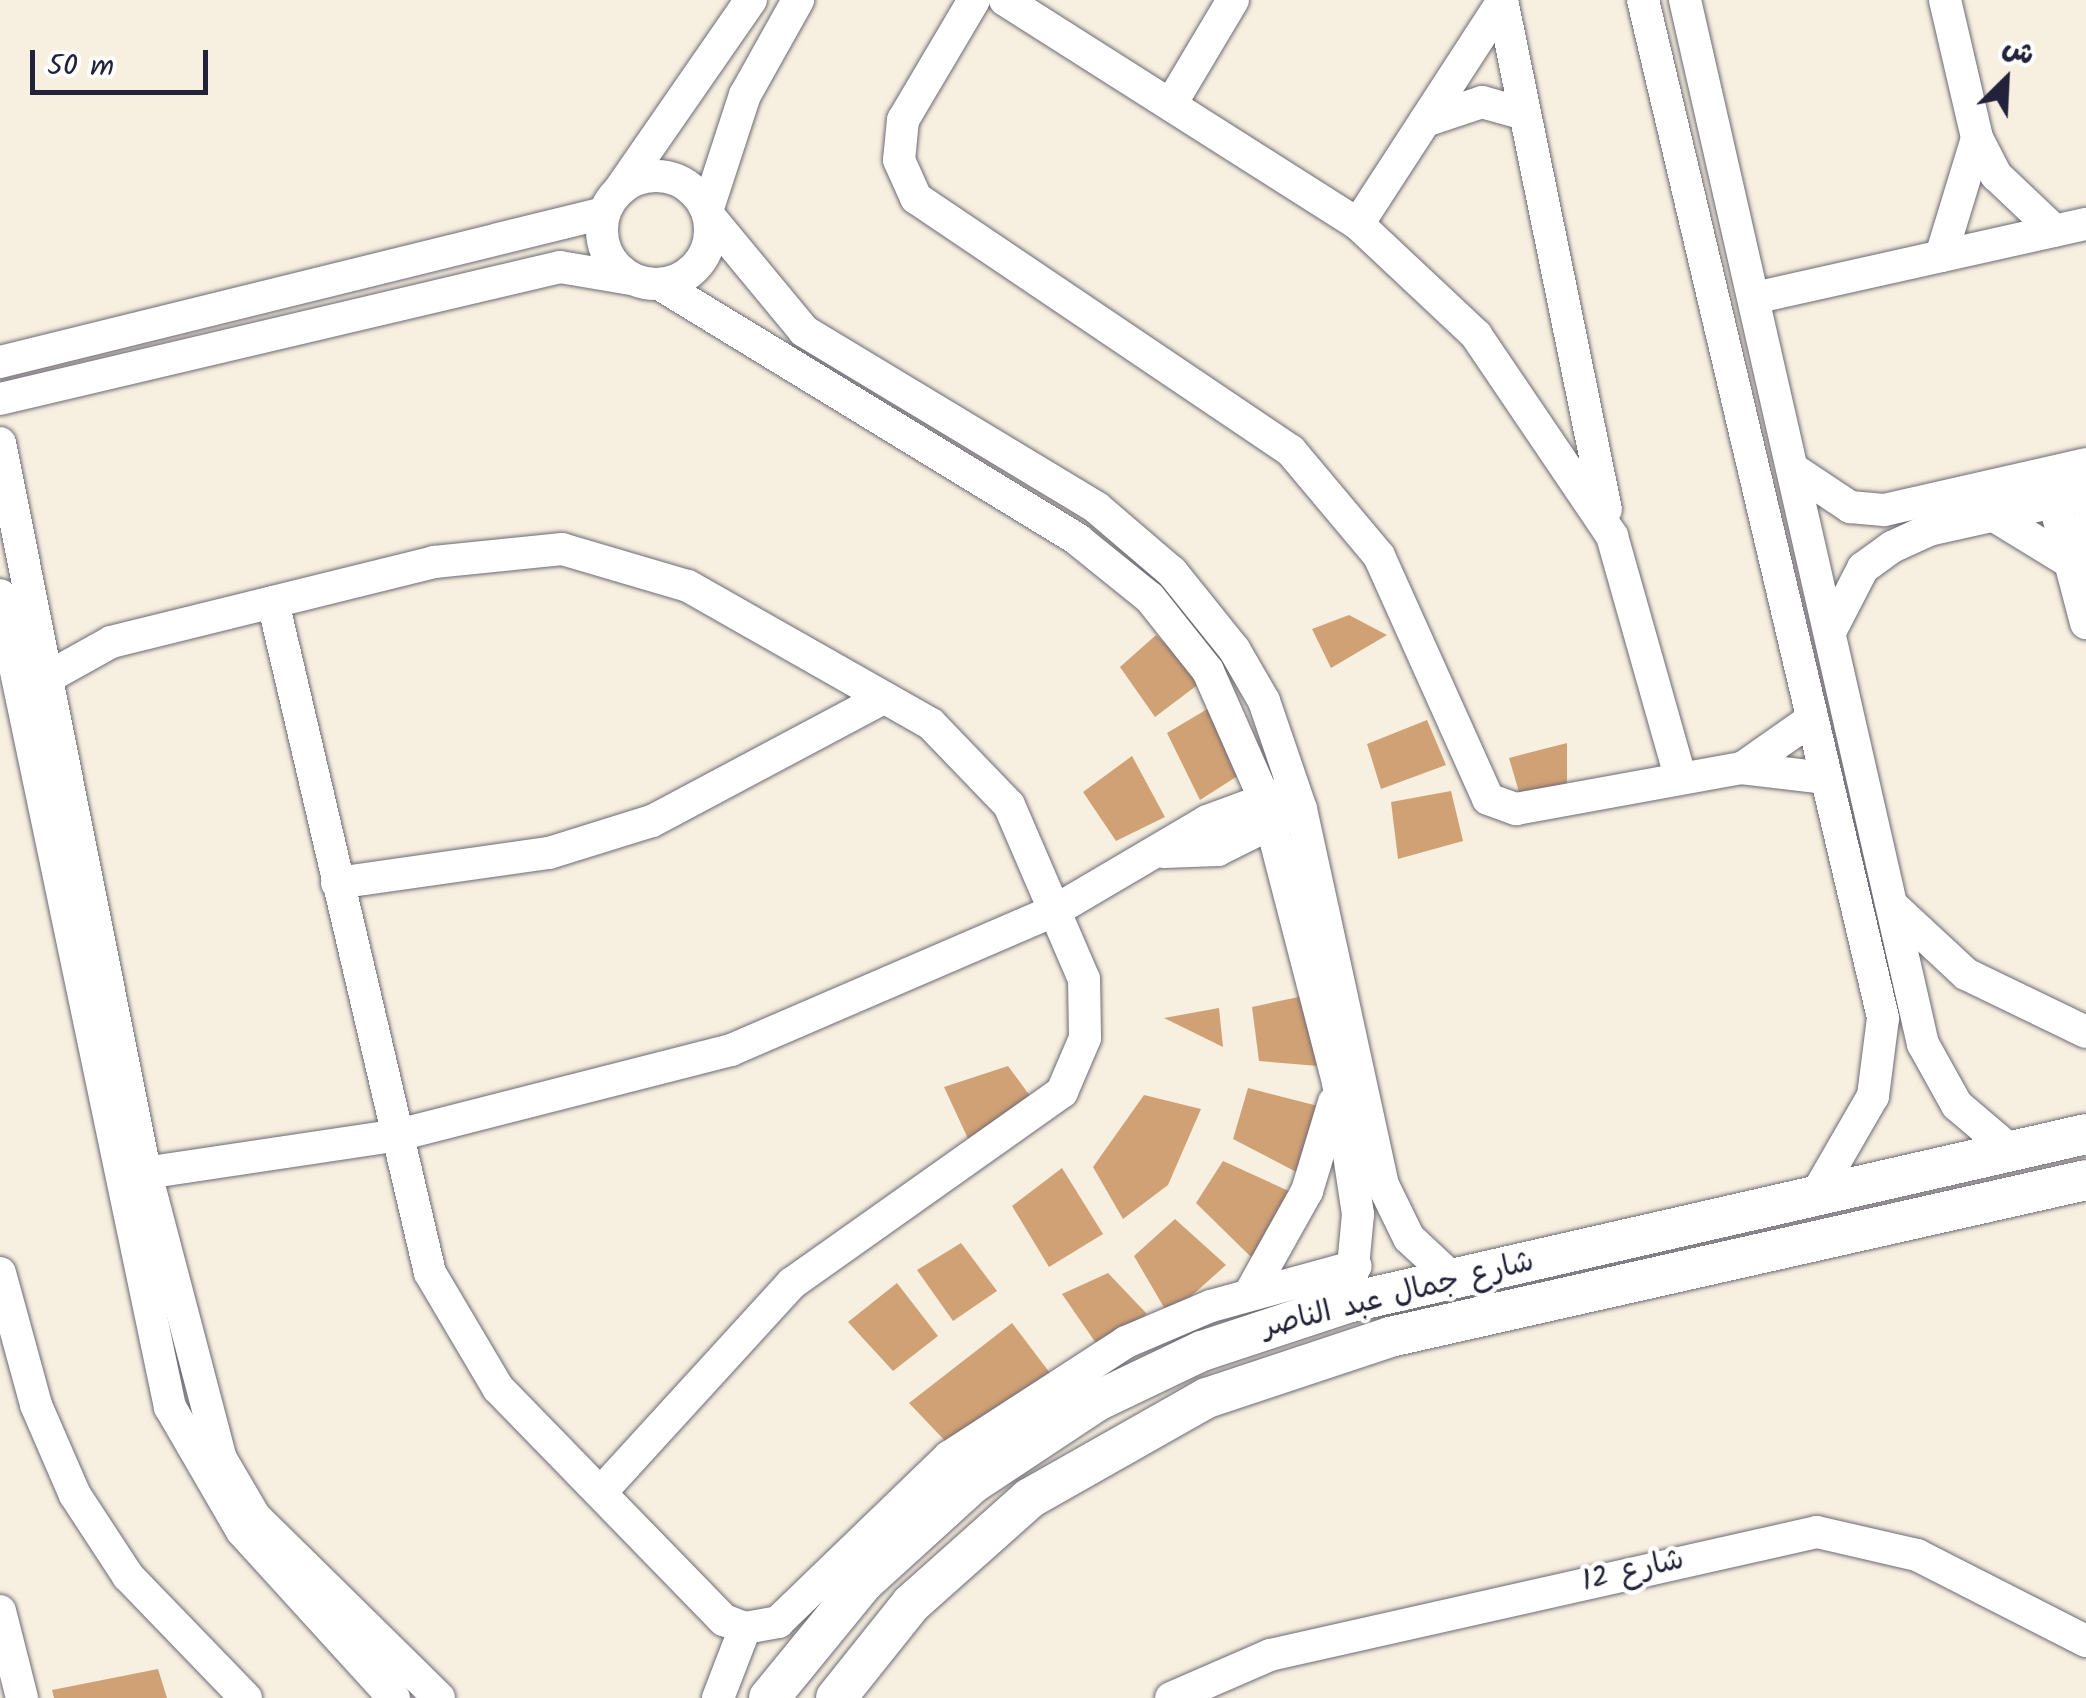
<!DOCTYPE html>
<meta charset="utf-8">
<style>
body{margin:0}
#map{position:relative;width:2086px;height:1698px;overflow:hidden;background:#f7f0e0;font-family:Kalam,"Playpen Sans Arabic",sans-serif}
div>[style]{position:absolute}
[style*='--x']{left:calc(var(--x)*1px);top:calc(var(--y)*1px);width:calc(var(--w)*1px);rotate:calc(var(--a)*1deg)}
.building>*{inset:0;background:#d0a175}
.roads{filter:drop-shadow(0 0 2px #6d6a75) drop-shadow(0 0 2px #6d6a75)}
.minor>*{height:32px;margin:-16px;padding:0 16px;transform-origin:16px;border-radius:16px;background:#fff}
.minor>.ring{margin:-16px;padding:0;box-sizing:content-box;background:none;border:32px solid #fff;border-radius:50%}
.major>*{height:40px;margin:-20px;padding:0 20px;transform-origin:20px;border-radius:20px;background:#fff}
span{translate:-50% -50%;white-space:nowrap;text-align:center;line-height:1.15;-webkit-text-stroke:9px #fff;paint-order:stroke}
.street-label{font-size:30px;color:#22223b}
.north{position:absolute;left:1956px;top:30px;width:100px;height:100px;-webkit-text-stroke:8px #fff;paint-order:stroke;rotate:24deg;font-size:28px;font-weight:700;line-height:40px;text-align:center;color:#22223b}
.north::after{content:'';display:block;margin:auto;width:35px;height:45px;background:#22223b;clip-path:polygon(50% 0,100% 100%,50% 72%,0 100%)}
.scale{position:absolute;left:30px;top:50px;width:178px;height:45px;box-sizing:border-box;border:5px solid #22223b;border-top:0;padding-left:12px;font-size:30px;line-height:35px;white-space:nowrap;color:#22223b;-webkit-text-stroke:8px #fff;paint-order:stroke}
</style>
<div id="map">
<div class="building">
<i style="clip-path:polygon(1349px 615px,1387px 635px,1331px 668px,1312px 629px)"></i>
<i style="clip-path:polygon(1156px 635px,1204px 680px,1155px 717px,1120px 667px)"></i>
<i style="clip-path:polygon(1214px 705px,1247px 770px,1200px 800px,1167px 733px)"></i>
<i style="clip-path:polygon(1427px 720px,1446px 765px,1381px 789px,1367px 744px)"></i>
<i style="clip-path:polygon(1567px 743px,1567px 788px,1519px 792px,1509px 758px)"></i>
<i style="clip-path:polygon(1132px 756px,1165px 817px,1116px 841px,1083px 792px)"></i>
<i style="clip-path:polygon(1451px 791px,1463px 841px,1398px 859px,1391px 802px)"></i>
<i style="clip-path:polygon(1303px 996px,1318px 1066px,1259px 1061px,1252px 1007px)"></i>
<i style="clip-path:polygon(1219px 1008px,1223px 1047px,1164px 1018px)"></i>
<i style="clip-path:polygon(1008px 1066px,1036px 1104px,970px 1143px,944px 1087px)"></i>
<i style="clip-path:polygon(1248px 1088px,1322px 1107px,1302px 1175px,1233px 1139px)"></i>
<i style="clip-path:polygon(1144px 1095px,1201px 1109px,1168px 1185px,1123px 1219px,1093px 1167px)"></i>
<i style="clip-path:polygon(1223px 1161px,1291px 1192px,1274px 1240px,1251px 1257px,1196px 1203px)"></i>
<i style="clip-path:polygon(1062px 1168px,1103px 1234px,1049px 1267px,1012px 1206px)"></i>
<i style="clip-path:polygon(1175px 1219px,1226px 1265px,1169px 1316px,1134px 1256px)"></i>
<i style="clip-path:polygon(961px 1243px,997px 1291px,953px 1321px,917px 1270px)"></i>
<i style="clip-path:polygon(1108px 1273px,1147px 1314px,1098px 1346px,1062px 1294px)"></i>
<i style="clip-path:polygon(897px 1283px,938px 1336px,893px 1371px,848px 1322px)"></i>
<i style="clip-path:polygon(1012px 1323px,1050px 1373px,949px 1445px,909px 1403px)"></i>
<i style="clip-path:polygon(158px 1669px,167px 1698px,54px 1698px,52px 1690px)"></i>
</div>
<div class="roads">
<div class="minor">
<i style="--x:974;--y:0;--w:139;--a:120.6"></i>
<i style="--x:903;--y:120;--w:40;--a:95.7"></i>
<i style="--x:899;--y:160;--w:42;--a:65.9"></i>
<i style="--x:916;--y:198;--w:452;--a:34"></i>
<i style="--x:1291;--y:451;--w:137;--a:50"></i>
<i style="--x:1379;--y:556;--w:266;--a:65.8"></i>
<i style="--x:1488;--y:799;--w:30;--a:20"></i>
<i style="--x:1516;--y:809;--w:229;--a:-10.3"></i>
<i style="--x:1741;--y:768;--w:86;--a:6.7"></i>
<i style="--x:1005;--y:0;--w:418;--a:32.4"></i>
<i style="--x:1358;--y:224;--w:162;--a:43.2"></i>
<i style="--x:1476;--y:335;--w:243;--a:55.9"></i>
<i style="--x:1612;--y:536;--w:250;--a:74.2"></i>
<i style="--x:1502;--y:0;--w:520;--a:78.47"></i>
<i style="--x:1643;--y:0;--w:1046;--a:76.73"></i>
<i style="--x:1883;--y:1018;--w:79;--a:97.3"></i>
<i style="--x:1873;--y:1096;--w:118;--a:120"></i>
<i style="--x:1685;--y:0;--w:1071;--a:77.16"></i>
<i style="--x:1923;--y:1044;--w:70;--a:60.9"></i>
<i style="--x:1957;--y:1105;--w:71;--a:40.4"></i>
<i style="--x:1945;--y:0;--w:142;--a:76.9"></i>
<i style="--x:1977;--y:138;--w:42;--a:62.8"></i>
<i style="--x:1996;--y:175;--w:81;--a:43.5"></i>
<i style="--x:1171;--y:104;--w:121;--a:-59.2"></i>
<i style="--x:1425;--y:121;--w:60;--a:-18.4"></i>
<i style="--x:1482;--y:102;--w:41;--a:15.8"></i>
<i class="ring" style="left:602px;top:176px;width:76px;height:76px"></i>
<i style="--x:620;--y:189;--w:230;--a:-55.3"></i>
<i style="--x:707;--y:211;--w:122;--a:-71.9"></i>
<i style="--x:745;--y:95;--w:109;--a:-60.8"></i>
<i style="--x:709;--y:216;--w:149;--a:50.4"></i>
<i style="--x:804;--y:331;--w:342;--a:31.1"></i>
<i style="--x:1097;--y:508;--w:99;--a:40.5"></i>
<i style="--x:1172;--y:572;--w:99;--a:51.2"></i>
<i style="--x:1234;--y:649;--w:60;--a:60"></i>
<i style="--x:1264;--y:701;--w:114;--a:71.1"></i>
<i style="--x:1301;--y:809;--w:385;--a:77.7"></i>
<i style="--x:1383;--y:1185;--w:59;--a:63.9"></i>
<i style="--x:1409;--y:1238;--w:60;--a:43"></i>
<i style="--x:1358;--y:224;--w:265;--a:-57"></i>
<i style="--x:1941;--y:256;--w:123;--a:-73"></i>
<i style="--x:661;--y:285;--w:489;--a:31.4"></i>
<i style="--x:1078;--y:540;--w:92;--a:38.9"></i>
<i style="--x:1150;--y:598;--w:93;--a:51.5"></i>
<i style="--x:1208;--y:671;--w:141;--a:66.2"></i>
<i style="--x:1265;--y:800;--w:291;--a:75.5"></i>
<i style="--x:1338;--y:1082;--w:134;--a:81.4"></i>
<i style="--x:1358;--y:1214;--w:74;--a:95.4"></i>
<i style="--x:1754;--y:298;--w:340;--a:-12.6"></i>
<i style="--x:0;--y:362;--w:622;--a:-13.86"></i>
<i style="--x:0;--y:399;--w:575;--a:-13.26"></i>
<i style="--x:560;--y:267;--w:72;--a:9.6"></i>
<i style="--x:0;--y:443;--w:737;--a:78.74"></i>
<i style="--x:144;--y:1166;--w:303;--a:75.3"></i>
<i style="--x:221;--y:1459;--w:67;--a:59.6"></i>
<i style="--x:255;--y:1517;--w:258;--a:44.5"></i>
<i style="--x:1793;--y:469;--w:69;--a:33.7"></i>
<i style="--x:1850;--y:507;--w:34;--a:5"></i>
<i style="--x:1884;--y:510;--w:207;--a:-12.8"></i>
<i style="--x:2049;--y:482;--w:146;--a:75.3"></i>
<i style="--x:1993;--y:515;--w:92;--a:31.6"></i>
<i style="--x:2071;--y:563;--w:41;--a:-68.5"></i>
<i style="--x:0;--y:595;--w:830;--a:78.18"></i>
<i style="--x:170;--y:1407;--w:143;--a:59.9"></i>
<i style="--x:242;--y:1531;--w:226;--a:47.7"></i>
<i style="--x:273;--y:602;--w:689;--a:76.83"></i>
<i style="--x:430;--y:1273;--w:134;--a:59.4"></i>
<i style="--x:498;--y:1388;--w:324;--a:45.8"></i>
<i style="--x:724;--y:1620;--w:22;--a:21"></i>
<i style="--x:745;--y:1628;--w:34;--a:-10"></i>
<i style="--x:778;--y:1622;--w:238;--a:-44"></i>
<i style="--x:949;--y:1457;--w:211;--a:-33"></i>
<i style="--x:1126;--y:1342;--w:92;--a:-23"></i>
<i style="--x:1211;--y:1306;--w:150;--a:-15.4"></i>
<i style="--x:1830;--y:632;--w:72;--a:-62.7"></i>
<i style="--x:1863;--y:568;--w:36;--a:-36"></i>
<i style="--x:1892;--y:547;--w:41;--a:-24.7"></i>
<i style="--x:1929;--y:530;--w:161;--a:-12.6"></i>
<i style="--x:50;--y:676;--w:70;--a:-29.1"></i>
<i style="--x:111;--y:642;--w:333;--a:-13.9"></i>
<i style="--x:434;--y:562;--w:129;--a:-5.8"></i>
<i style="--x:562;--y:549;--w:131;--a:16.4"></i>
<i style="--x:688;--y:586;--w:279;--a:29.6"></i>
<i style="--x:931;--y:724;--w:112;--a:46.1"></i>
<i style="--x:1009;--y:805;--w:189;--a:66.7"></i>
<i style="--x:1084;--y:979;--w:59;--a:89"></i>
<i style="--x:1085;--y:1038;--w:59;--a:113.1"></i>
<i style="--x:1062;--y:1092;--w:331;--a:144.7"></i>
<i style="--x:792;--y:1283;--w:283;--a:132.4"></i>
<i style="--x:1745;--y:766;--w:82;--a:-35"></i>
<i style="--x:1164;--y:852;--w:54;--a:-2.1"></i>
<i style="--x:1218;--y:850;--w:80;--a:-26.6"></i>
<i style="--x:337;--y:883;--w:214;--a:-8.1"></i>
<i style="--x:549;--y:853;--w:108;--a:-17.3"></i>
<i style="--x:652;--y:821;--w:259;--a:-28"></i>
<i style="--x:1895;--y:908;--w:97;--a:42.9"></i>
<i style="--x:1966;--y:974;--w:133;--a:25.8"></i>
<i style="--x:145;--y:1173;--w:252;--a:-8.5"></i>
<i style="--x:394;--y:1136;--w:348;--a:-14.3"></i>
<i style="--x:731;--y:1050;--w:354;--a:-23.3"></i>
<i style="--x:1056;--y:910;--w:175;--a:-30.5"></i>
<i style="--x:1207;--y:821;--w:84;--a:-20.2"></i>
<i style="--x:0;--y:1273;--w:137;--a:74.7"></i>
<i style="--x:36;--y:1405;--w:98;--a:66.6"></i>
<i style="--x:75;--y:1495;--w:97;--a:56.8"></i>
<i style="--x:128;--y:1576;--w:170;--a:46"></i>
<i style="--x:1250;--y:1293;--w:117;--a:-60.8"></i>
<i style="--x:1307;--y:1191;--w:93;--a:-73.1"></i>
<i style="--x:0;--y:1611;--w:90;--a:75.8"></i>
<i style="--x:718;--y:1698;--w:75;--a:-68.9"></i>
<i style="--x:1171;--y:1698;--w:108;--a:-23.5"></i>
<i style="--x:1270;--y:1655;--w:561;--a:-12.67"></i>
<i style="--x:1817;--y:1532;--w:103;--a:13"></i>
<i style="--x:1917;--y:1555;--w:190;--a:27"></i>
</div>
<div class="major">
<i style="--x:769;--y:1698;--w:149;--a:-50.7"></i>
<i style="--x:863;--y:1583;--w:149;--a:-42.3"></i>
<i style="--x:973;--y:1483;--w:149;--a:-33.5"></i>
<i style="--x:1097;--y:1401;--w:116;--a:-25.5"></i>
<i style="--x:1202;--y:1351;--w:153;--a:-18.3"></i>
<i style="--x:1347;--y:1303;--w:758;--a:-12.88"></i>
<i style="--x:836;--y:1698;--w:120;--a:-51.4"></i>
<i style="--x:911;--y:1604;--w:159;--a:-41.7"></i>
<i style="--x:1030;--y:1498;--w:203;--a:-29.5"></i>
<i style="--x:1207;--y:1398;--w:193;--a:-18.4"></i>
<i style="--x:1390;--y:1337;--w:713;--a:-12.71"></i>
</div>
</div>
<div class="street-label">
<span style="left:1398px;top:1295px;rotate:-14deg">شارع جمال عبد الناصر</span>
<span style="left:1633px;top:1571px;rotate:-13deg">شارع 12</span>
</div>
<div class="north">ش</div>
<div class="scale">50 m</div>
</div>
